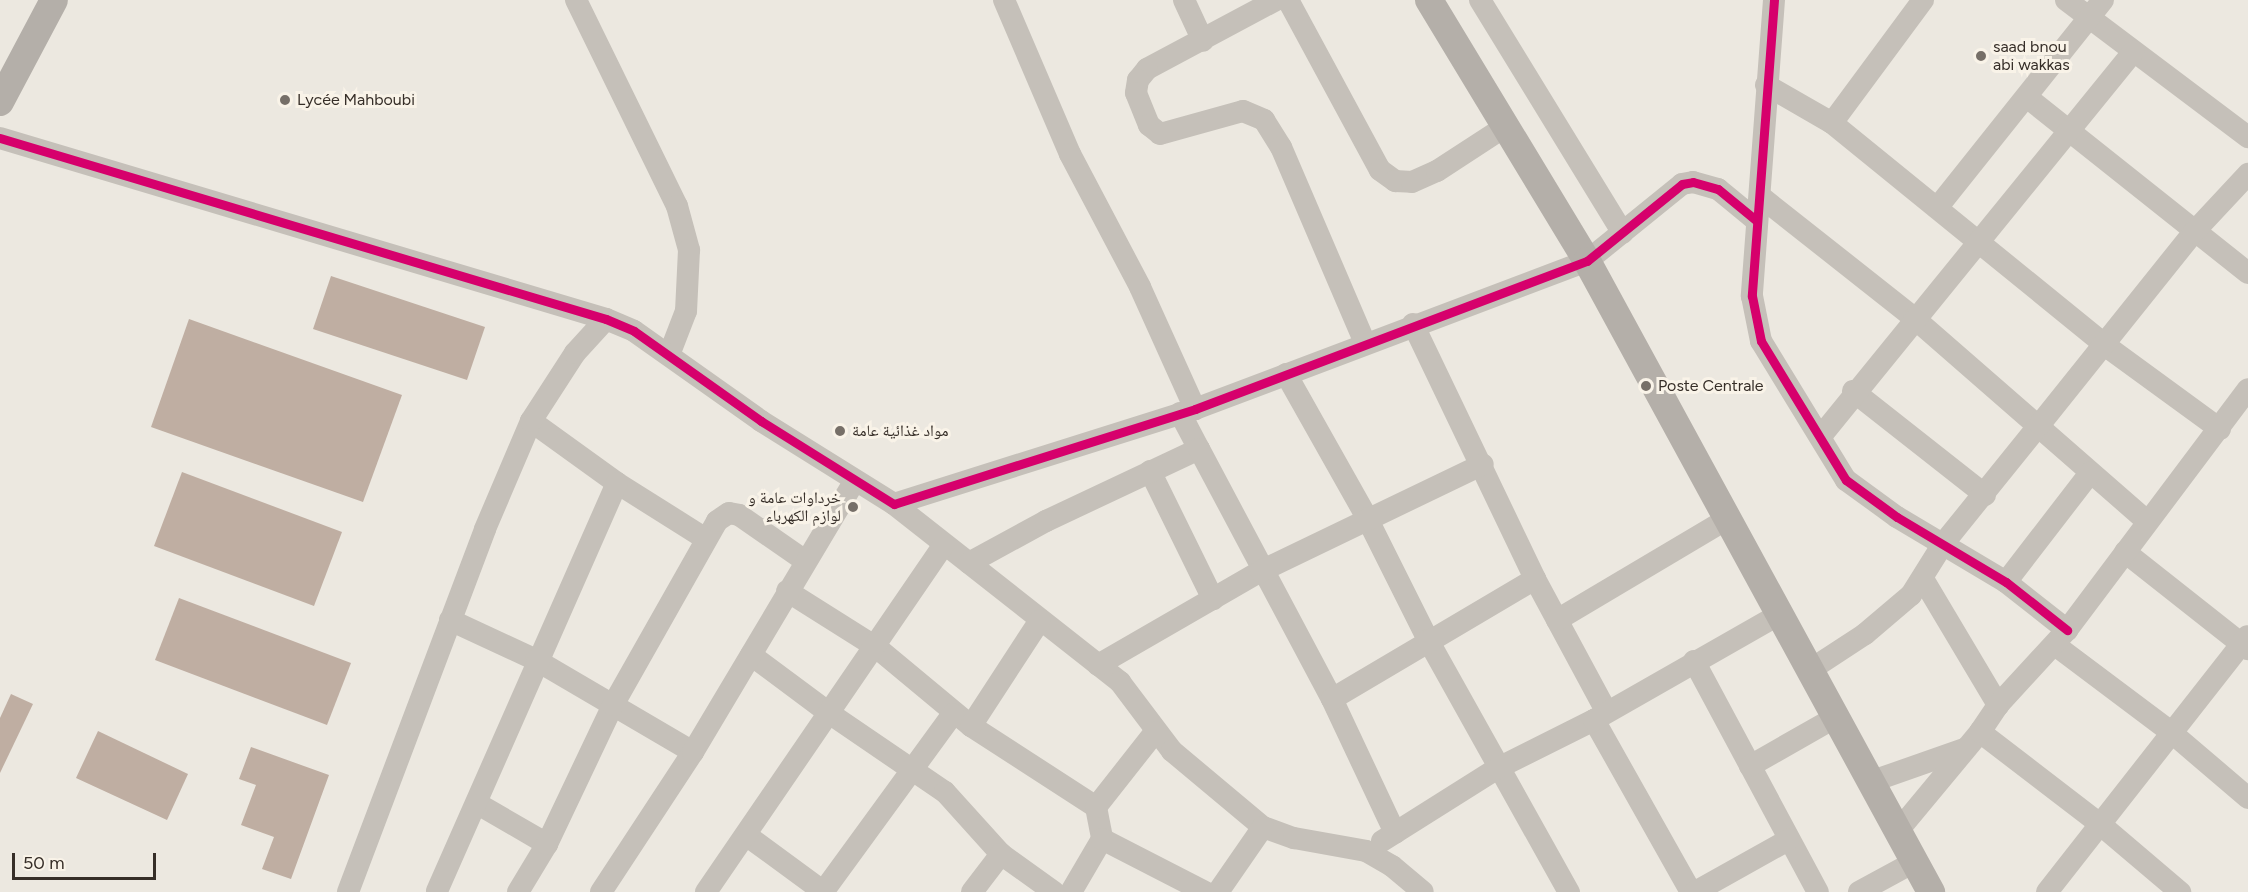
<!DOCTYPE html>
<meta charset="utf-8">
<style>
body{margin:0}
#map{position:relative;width:2248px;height:892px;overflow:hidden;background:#ece8e0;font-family:Figtree,"Noto Naskh Arabic",sans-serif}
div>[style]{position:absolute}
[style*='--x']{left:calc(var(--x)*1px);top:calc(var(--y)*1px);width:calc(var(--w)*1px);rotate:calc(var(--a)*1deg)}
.building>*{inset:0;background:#bfaea2}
.minor>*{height:22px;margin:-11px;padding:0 11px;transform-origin:11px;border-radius:11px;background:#c5c0b9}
.major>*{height:28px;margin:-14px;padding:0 14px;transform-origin:14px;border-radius:14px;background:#b4afa9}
.cycleway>*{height:9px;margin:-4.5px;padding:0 4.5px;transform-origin:4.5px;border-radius:4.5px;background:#d6006c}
.dots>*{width:16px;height:16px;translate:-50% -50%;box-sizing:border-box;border:3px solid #f9f3e8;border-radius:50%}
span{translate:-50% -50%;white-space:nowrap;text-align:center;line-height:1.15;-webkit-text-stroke:6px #f9f3e8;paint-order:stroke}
.poi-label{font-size:16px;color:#362e28}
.left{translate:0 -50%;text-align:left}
.right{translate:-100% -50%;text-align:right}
.scale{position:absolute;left:12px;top:853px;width:144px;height:27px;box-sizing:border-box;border:3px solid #362e28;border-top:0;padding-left:8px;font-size:18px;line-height:21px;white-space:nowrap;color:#362e28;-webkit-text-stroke:4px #f9f3e8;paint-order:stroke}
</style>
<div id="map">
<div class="building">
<i style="clip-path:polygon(331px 276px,485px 327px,467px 380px,313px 329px)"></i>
<i style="clip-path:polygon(189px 319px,402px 395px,363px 502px,151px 427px)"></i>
<i style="clip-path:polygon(182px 472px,342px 532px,314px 606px,154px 546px)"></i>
<i style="clip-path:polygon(179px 598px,351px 663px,327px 725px,155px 660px)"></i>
<i style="clip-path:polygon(11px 694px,33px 704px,0 773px,0 718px)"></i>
<i style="clip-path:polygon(98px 731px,188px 774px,167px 820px,76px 778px)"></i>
<i style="clip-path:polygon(251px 747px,329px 775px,291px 879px,262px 869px,274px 837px,241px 825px,256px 785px,239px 779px)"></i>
</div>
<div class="minor">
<i style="--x:576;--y:0;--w:229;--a:63.9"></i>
<i style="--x:677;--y:206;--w:46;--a:74.7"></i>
<i style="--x:689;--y:250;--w:61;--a:92.8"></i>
<i style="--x:686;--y:311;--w:47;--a:111.1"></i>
<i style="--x:1004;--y:0;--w:168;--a:66.8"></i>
<i style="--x:1070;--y:154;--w:150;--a:62.2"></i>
<i style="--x:1140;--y:287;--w:134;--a:65.7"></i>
<i style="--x:1184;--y:0;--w:45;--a:65.1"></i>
<i style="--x:1276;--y:0;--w:146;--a:151.9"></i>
<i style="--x:1147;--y:69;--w:14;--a:129"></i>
<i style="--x:1138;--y:80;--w:13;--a:99"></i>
<i style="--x:1136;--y:93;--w:35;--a:68"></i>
<i style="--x:1149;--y:125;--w:14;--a:39"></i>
<i style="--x:1160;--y:134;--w:86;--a:-15.5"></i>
<i style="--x:1243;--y:111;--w:23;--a:23"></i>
<i style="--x:1264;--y:120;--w:32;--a:58"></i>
<i style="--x:1281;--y:147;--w:213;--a:66.8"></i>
<i style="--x:1288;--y:0;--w:193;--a:61.6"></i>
<i style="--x:1380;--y:170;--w:19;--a:36"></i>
<i style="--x:1395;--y:181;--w:17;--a:3"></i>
<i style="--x:1412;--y:182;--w:27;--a:-24"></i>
<i style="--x:1437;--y:171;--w:79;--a:-33.1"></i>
<i style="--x:1480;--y:0;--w:273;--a:58.5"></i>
<i style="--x:1774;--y:0;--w:297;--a:94.3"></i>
<i style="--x:1752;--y:296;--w:46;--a:78.7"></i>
<i style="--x:1761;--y:341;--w:163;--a:58.6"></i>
<i style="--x:1846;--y:480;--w:63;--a:36"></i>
<i style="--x:1897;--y:517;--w:127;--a:30.8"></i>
<i style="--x:2006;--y:582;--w:78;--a:38.2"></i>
<i style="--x:2066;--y:0;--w:228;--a:37"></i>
<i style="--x:1766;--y:85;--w:76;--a:29.9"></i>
<i style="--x:1832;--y:123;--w:353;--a:39.1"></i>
<i style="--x:2106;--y:346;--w:141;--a:36.1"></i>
<i style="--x:2028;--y:98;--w:281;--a:38.5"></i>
<i style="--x:1832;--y:123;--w:153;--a:-53.5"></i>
<i style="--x:0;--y:138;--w:632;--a:16.63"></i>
<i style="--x:606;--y:319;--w:30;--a:23"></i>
<i style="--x:634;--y:331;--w:156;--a:35.3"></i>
<i style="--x:761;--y:421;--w:157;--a:32"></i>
<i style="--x:894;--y:504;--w:316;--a:-17.5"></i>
<i style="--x:1195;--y:409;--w:419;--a:-20.7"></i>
<i style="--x:1587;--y:261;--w:122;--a:-39"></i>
<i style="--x:1682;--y:184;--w:11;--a:-10"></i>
<i style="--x:1693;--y:182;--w:26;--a:16"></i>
<i style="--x:1718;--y:189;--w:50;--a:39.4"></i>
<i style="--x:1761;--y:197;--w:195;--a:38.3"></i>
<i style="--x:1914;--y:318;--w:309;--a:41.1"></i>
<i style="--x:1937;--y:208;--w:266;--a:-51.4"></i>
<i style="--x:1413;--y:324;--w:283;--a:64.4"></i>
<i style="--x:1535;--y:579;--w:150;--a:61.7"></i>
<i style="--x:1286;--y:374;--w:165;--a:60.6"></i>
<i style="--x:1367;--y:518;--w:136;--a:63.4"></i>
<i style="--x:1428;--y:640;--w:289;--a:60.8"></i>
<i style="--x:1853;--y:391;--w:168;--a:38.2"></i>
<i style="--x:1180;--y:413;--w:41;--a:62.2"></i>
<i style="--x:531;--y:421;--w:106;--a:35.8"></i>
<i style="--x:617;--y:483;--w:105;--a:32.2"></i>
<i style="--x:1821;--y:436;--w:495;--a:-50.9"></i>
<i style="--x:1150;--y:471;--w:143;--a:63.8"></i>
<i style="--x:894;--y:504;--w:288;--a:38.2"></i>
<i style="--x:1120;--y:682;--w:86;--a:53"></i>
<i style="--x:1172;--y:751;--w:119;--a:39.9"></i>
<i style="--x:1263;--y:827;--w:33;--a:20"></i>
<i style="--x:1294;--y:838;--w:73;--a:10.2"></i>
<i style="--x:1366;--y:851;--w:30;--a:30"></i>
<i style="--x:1392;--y:866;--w:40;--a:40"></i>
<i style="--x:2125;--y:552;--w:157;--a:38.3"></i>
<i style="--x:969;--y:563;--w:88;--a:-28.6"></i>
<i style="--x:1046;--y:521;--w:169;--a:-25.2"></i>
<i style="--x:1199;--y:449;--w:283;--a:62"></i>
<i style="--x:1332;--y:699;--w:148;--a:64.8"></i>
<i style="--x:1923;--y:579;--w:147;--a:59.2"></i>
<i style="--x:2006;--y:582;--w:138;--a:-52.4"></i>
<i style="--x:787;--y:591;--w:105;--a:32.2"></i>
<i style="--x:876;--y:647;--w:124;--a:39.7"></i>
<i style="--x:971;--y:726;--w:149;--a:32.9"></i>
<i style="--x:1096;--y:807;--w:33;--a:79"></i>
<i style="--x:1102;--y:839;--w:61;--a:120.3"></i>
<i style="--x:450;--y:620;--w:95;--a:24.9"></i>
<i style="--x:536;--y:660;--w:182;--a:30.4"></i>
<i style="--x:1557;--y:620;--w:198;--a:-30.7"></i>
<i style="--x:2055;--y:645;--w:146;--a:36.9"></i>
<i style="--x:2172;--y:733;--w:100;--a:40.5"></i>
<i style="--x:751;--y:655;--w:97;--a:36.6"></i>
<i style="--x:829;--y:713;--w:140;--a:34.3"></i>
<i style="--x:945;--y:792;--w:84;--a:47.9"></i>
<i style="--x:1001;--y:854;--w:65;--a:35.6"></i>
<i style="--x:1694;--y:661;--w:262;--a:61.8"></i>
<i style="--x:1098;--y:665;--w:188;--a:-30"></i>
<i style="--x:1261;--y:571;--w:246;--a:-25.7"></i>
<i style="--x:1810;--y:670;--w:66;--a:-33.2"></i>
<i style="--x:1865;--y:634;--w:60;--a:-40.3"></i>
<i style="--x:1911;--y:595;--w:60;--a:-57.9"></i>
<i style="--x:1943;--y:544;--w:154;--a:-51.1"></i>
<i style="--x:2040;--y:424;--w:245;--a:-51.3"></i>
<i style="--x:2193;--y:233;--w:81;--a:-47"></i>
<i style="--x:1332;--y:699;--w:236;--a:-30.6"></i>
<i style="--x:1594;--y:720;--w:197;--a:60.6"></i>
<i style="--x:971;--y:726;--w:126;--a:-56.9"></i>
<i style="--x:1980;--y:732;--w:153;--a:37.5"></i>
<i style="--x:2101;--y:825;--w:104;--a:40.3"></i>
<i style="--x:1750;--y:766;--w:97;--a:-29.7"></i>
<i style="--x:1870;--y:782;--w:100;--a:-19.3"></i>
<i style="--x:478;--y:804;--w:80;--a:30.1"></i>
<i style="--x:1096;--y:807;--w:95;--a:-51.8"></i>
<i style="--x:1897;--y:832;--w:130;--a:-50.3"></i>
<i style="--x:1980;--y:732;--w:32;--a:-56"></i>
<i style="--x:1998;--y:705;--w:102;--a:-47.4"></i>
<i style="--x:2067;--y:630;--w:301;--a:-53.1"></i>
<i style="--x:746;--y:835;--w:97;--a:36.2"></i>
<i style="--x:1102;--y:839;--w:116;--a:27.2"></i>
<i style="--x:1382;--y:841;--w:137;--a:-32.2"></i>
<i style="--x:1498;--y:768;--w:107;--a:-26.6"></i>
<i style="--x:1594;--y:720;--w:214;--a:-29.7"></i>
<i style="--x:437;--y:891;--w:446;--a:-66.2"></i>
<i style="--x:348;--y:892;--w:388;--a:-69.3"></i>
<i style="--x:485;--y:529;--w:117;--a:-66.9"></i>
<i style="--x:531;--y:421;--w:81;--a:-57.1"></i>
<i style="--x:575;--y:353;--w:46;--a:-47.6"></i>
<i style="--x:518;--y:892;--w:56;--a:-58.9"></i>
<i style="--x:547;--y:844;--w:154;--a:-64.6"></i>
<i style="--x:613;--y:705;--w:211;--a:-60.5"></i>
<i style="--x:717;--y:521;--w:14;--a:-34"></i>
<i style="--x:729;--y:513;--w:10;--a:11"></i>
<i style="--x:739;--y:515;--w:79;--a:34.7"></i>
<i style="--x:601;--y:892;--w:168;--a:-56.7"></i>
<i style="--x:693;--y:752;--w:314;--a:-59.2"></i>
<i style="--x:706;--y:892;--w:421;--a:-55.6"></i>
<i style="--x:823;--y:892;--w:220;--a:-53.9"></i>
<i style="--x:972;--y:892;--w:48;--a:-52.7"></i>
<i style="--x:1218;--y:892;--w:79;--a:-55.3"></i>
<i style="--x:1695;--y:892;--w:107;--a:-29.2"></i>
<i style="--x:1859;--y:892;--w:63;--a:-28.6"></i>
<i style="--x:2047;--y:892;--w:325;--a:-51.9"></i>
</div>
<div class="major">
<i style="--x:1429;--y:0;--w:305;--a:58.8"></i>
<i style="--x:1587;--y:261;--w:719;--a:61.4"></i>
<i style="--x:0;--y:102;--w:115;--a:-62.1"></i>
</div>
<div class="cycleway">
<i style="--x:1774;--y:0;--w:297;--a:94.3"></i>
<i style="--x:1752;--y:296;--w:46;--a:78.7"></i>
<i style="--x:1761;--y:341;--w:163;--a:58.6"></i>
<i style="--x:1846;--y:480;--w:63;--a:36"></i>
<i style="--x:1897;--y:517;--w:127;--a:30.8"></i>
<i style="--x:2006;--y:582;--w:78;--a:38.2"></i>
<i style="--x:0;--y:138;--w:632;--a:16.63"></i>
<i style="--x:606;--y:319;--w:30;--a:23"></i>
<i style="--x:634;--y:331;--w:156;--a:35.3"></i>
<i style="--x:761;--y:421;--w:157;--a:32"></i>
<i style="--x:894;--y:504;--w:316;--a:-17.5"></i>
<i style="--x:1195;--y:409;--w:419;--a:-20.7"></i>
<i style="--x:1587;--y:261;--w:122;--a:-39"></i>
<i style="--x:1682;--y:184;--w:11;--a:-10"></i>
<i style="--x:1693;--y:182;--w:26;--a:16"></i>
<i style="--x:1718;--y:189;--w:50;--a:39.4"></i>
</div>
<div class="dots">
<i style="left:1981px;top:56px;background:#766f68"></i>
<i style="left:285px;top:100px;background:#766f68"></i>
<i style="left:1646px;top:386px;background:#766f68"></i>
<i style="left:840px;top:431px;background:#766f68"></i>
<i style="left:853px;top:507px;background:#766f68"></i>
</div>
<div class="poi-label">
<span class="left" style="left:1993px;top:56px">saad bnou<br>abi wakkas</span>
<span class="left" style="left:297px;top:100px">Lycée Mahboubi</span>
<span class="left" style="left:1658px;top:386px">Poste Centrale</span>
<span class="left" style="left:852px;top:431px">مواد غذائية عامة</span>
<span class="right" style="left:841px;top:507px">خرداوات عامة و<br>لوازم الكهرباء</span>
</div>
<div class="scale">50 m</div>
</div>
